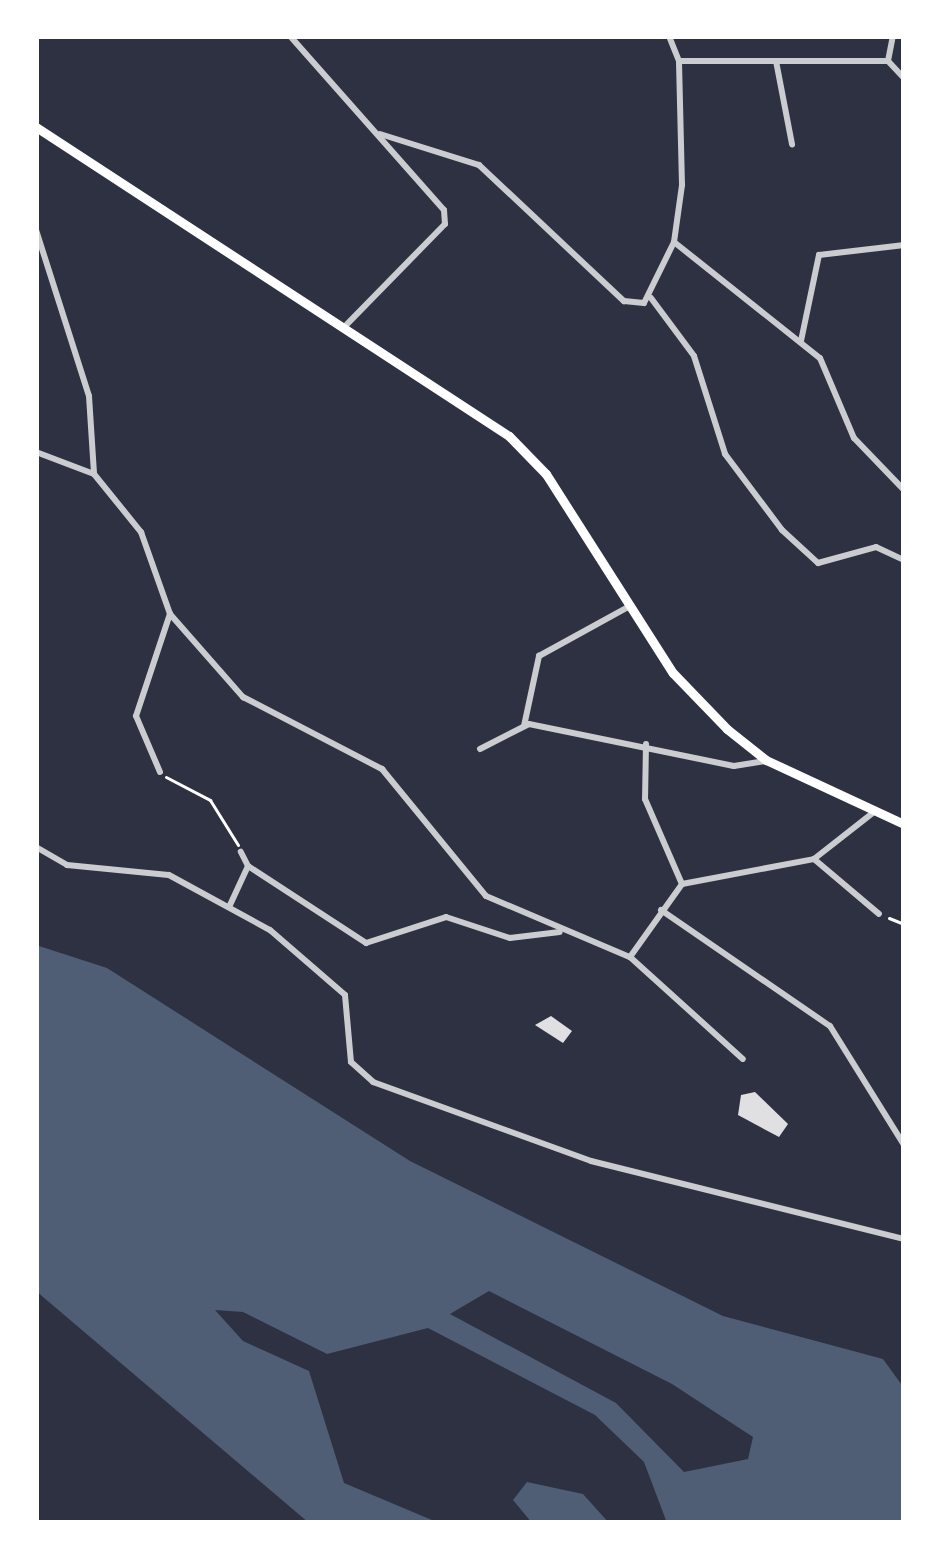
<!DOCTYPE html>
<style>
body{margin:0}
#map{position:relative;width:940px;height:1559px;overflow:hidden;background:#2d3142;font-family:Jost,sans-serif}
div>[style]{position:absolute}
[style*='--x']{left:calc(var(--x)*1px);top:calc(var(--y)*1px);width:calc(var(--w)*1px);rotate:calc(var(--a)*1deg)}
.water>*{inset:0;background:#4f5d75}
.building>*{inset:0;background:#e0e0e3}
.path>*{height:3px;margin:-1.5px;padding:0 1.5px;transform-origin:1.5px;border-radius:1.5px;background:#fff}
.minor>*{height:6px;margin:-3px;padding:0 3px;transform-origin:3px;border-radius:3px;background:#caccd0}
.secondary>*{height:9px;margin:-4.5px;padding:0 4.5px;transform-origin:4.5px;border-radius:4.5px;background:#fff}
span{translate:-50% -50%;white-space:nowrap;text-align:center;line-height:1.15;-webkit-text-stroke:12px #fff;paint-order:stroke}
.frame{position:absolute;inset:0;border:39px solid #fff;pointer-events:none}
</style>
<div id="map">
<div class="water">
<i style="clip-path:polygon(evenodd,36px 945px,107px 968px,410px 1161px,723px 1316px,883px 1359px,904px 1388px,904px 1523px,667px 1523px,644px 1462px,595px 1415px,428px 1328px,327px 1354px,243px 1312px,215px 1310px,243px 1341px,309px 1371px,344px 1483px,439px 1523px,309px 1523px,36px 1291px,36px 945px,489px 1291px,672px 1384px,753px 1437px,748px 1459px,684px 1472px,616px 1403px,450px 1314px,489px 1291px)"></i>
<i style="clip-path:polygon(527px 1482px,583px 1494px,609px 1523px,532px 1523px,513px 1500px)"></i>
</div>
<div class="building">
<i style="clip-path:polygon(551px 1016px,572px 1031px,563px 1043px,535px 1025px)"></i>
<i style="clip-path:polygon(755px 1092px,788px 1124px,779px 1137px,738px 1115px,741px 1095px)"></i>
</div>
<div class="path">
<i style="--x:166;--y:777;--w:50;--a:27.6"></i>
<i style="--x:210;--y:800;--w:53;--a:58.1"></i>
<i style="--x:889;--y:918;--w:16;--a:22"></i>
</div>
<div class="minor">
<i style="--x:290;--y:36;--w:232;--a:48.5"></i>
<i style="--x:444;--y:210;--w:14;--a:86"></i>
<i style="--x:445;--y:224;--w:140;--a:134.4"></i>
<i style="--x:679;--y:61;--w:209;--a:0"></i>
<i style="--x:888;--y:61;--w:23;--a:47"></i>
<i style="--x:776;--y:61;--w:85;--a:79.1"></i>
<i style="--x:888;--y:61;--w:25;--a:-79"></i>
<i style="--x:380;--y:134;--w:104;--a:17.4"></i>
<i style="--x:479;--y:165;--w:199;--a:43.2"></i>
<i style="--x:624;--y:301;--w:20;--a:6"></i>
<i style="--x:644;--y:303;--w:68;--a:-63.8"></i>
<i style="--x:674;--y:242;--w:58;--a:-82"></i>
<i style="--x:682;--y:185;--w:124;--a:-91.4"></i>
<i style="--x:679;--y:61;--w:27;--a:-112"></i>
<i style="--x:36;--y:230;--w:174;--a:72.3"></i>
<i style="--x:89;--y:396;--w:78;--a:86.3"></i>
<i style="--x:674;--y:242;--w:186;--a:38.5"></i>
<i style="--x:820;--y:358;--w:87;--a:67"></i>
<i style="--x:854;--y:438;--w:72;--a:46.1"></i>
<i style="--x:651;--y:298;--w:72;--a:53.4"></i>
<i style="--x:694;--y:356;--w:103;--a:72.4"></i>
<i style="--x:725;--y:454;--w:95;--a:53.1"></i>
<i style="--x:782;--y:530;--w:49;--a:42.5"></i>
<i style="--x:818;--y:563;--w:60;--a:-15.4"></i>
<i style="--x:876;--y:547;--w:31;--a:25"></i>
<i style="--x:801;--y:341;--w:88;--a:-78.2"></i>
<i style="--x:819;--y:255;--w:86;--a:-6.7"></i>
<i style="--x:36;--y:452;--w:62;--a:20.8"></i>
<i style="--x:94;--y:474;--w:75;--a:51"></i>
<i style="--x:141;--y:532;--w:87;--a:70.5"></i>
<i style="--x:170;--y:614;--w:111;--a:48.7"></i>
<i style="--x:243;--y:697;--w:157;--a:27.4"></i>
<i style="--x:382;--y:769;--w:164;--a:50.7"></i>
<i style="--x:486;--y:896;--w:156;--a:23"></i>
<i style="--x:630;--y:957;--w:152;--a:42.1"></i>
<i style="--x:524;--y:726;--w:72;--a:-77.9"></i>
<i style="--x:539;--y:656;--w:104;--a:-28.8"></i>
<i style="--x:646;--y:744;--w:55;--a:91"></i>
<i style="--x:645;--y:799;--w:93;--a:66.5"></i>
<i style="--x:480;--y:749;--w:55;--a:-27"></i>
<i style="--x:529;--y:724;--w:209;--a:11.6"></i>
<i style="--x:734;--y:766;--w:30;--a:-9"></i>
<i style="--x:160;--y:772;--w:61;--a:-113.2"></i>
<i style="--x:136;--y:716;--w:108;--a:-71.6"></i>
<i style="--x:36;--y:847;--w:36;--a:30"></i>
<i style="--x:67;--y:865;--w:102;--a:5.6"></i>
<i style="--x:169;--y:875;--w:115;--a:28.6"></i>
<i style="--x:270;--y:930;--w:99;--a:40.9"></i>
<i style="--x:345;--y:995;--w:67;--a:84.9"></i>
<i style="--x:351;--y:1062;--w:30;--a:42"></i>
<i style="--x:373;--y:1082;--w:232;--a:19.9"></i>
<i style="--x:591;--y:1161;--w:323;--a:14"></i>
<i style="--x:814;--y:859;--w:85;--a:40.2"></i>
<i style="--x:248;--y:866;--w:141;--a:33.1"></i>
<i style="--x:366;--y:943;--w:84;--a:-18"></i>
<i style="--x:446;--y:917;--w:67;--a:18.2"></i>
<i style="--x:510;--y:938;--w:50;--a:-6.8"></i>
<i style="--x:230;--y:905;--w:43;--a:-65.2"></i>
<i style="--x:248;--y:866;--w:16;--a:-117"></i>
<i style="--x:661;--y:910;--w:205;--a:34.5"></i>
<i style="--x:830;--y:1026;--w:140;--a:58.1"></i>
<i style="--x:630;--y:957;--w:90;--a:-54.5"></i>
<i style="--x:682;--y:884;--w:134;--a:-10.7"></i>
<i style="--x:814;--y:859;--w:76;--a:-38.1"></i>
</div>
<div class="secondary">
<i style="--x:36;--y:127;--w:565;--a:33.16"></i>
<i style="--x:509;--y:436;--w:53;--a:45.8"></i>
<i style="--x:546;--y:474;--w:236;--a:57.5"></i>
<i style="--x:673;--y:673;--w:78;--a:46"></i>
<i style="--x:727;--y:729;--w:50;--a:38.5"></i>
<i style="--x:766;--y:760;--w:152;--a:24.9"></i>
</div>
<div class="frame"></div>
</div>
